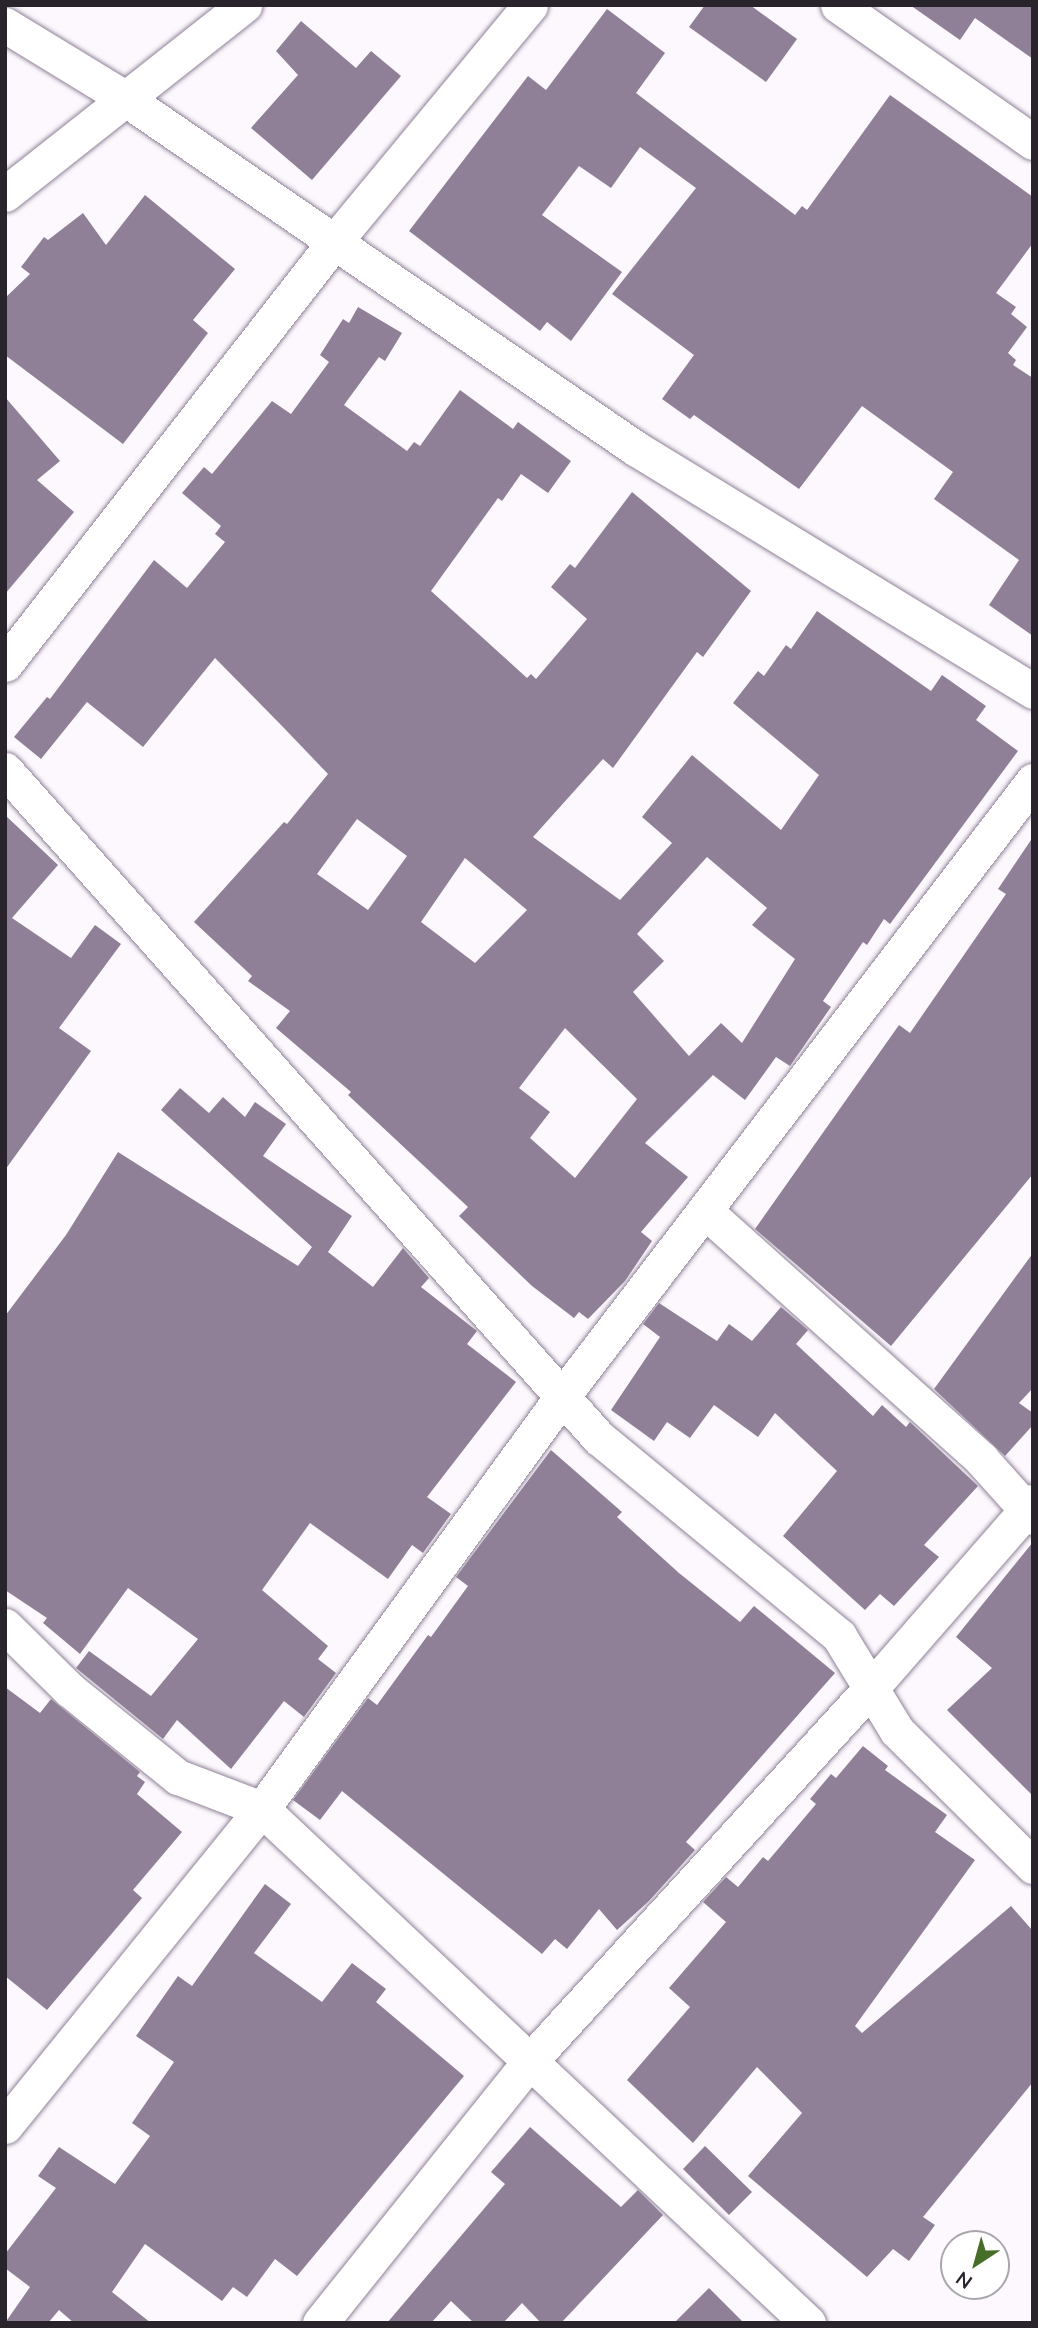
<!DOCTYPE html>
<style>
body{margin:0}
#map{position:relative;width:1038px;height:2328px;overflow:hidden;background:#fcf8fd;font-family:Mulish,sans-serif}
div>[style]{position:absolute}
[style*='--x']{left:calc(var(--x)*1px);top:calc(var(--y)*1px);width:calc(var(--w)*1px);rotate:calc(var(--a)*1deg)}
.building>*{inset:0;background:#8f8097}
.roads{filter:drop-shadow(0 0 2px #908198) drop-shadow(0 0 2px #908198)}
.minor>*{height:35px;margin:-17.5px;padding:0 17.5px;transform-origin:17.5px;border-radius:17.5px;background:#fff}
span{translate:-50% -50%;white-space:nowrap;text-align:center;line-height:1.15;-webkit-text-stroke:6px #fff;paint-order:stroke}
.frame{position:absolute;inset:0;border:7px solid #29232c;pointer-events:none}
.north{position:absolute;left:940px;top:2230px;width:70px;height:70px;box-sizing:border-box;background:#fff;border:2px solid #a9a7ab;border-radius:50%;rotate:216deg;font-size:19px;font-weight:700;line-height:28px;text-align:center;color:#29232c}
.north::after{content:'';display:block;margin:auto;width:24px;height:32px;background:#466e29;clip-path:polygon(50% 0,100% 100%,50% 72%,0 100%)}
</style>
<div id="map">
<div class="building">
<i style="clip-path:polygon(705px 5px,750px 5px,797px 39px,766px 82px,689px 27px)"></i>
<i style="clip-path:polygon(910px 5px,1033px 5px,1033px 59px,975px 18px,960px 40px)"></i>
<i style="clip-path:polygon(607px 9px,665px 53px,636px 93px,795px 215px,802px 206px,807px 210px,890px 95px,1033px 197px,1033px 243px,996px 293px,1016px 307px,1011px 314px,1027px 327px,1008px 353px,1016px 360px,1013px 365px,1033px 378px,1033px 636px,989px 605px,1019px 560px,934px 499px,953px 472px,862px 406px,799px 489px,694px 415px,690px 419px,662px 399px,694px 355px,612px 294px,696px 188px,640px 147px,611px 188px,579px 166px,542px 215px,622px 272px,571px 341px,547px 322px,540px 331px,409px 231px,528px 76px,546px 90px)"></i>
<i style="clip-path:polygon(301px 21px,356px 68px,371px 51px,401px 76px,312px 180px,251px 128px,298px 75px,276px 51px)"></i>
<i style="clip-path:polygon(145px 195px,235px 269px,193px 320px,208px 333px,123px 444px,5px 355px,5px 298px,30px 274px,21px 267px,44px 237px,48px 240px,83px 213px,106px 245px)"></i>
<i style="clip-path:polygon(evenodd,358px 307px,402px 333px,385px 361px,379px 357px,344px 405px,407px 451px,414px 442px,420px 446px,460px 390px,513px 429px,518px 422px,571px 461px,548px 493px,521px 474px,502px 501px,498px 498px,431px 591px,527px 678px,531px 674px,536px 679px,587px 619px,551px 587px,570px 564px,575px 568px,632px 492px,751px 591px,703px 657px,697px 652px,613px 768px,603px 759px,533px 837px,620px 900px,672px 843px,642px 817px,692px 755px,781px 830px,819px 775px,733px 703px,758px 671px,764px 676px,786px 645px,791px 649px,817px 611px,931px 691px,942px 675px,986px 706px,976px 720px,1018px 751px,890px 924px,884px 919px,867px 945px,863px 942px,823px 1001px,831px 1007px,790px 1066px,776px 1057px,745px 1100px,713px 1075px,645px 1143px,688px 1177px,641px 1232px,652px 1241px,625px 1281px,588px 1319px,579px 1312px,574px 1318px,532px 1286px,459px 1216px,468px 1207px,348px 1095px,351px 1092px,276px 1028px,290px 1011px,248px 981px,252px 976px,194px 922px,284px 822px,287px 824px,328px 774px,283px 727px,215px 658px,143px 747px,87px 702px,41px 759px,14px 737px,47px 697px,50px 699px,154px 560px,187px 588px,225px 542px,215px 534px,221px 526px,182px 493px,204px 467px,212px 474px,272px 401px,291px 414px,329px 362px,320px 355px,343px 319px,349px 323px,358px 307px,357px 819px,407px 856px,368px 910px,317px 874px,357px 819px,358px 307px,707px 857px,767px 908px,752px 925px,795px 959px,742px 1043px,721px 1023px,689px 1056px,633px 992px,664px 961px,637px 934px,707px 857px,358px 307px,465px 858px,527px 910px,475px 963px,421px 922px,465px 858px,358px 307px,565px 1028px,637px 1099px,575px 1178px,530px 1138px,550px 1112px,519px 1088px,565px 1028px)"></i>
<i style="clip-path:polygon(5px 397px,60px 461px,37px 480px,74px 512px,5px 594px)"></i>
<i style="clip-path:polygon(5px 815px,58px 865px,12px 918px,71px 958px,95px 925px,121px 944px,59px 1028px,91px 1051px,5px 1170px)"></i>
<i style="clip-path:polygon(1033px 837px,1033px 1174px,891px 1346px,755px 1229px,899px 1025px,910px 1033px,1006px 894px,998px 889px)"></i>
<i style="clip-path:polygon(180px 1088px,209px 1113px,223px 1097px,245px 1117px,255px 1102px,286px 1124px,263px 1156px,352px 1216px,328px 1252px,373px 1287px,403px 1248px,429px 1278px,421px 1287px,477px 1331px,467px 1344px,516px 1382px,427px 1497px,451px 1514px,423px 1553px,412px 1545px,388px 1579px,310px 1523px,262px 1590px,328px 1646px,318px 1659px,336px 1673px,304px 1717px,284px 1701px,231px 1769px,177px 1720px,163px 1739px,76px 1668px,89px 1651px,151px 1696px,198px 1639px,128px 1588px,80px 1654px,43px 1623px,47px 1618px,5px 1590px,5px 1316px,66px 1235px,118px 1152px,298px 1266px,312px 1247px,161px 1110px)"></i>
<i style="clip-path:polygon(1033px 1253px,1033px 1388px,1019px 1403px,1033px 1413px,1033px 1425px,1005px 1456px,934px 1389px)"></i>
<i style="clip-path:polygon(659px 1303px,717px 1341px,729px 1324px,752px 1341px,781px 1307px,808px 1330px,796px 1344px,873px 1416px,882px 1405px,906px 1427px,910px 1422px,978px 1486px,924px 1545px,939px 1557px,894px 1606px,880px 1594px,865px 1610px,783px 1536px,837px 1471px,775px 1413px,758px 1437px,714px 1405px,690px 1438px,667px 1422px,654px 1441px,611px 1410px,660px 1337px,643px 1324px)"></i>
<i style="clip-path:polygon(551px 1450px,622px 1512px,617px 1517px,679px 1573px,740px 1622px,754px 1606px,835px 1673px,686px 1842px,695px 1850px,649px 1901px,617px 1930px,599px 1909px,567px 1949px,555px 1939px,542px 1954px,342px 1791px,320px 1820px,293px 1800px,368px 1698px,377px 1705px,428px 1635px,431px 1637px,468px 1586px,456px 1577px)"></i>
<i style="clip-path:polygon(1033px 1542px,1033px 1796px,947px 1710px,992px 1668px,956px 1637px)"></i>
<i style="clip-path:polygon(5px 1687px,40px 1713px,51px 1699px,140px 1772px,137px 1776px,145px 1782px,137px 1794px,182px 1832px,133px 1890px,142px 1898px,47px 2010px,5px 1976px)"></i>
<i style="clip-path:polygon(863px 1746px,888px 1766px,885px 1770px,947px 1815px,935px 1832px,975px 1860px,855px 2026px,862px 2033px,1011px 1906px,1033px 1931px,1033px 2082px,923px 2217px,935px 2225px,909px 2261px,893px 2249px,867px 2277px,748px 2176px,802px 2113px,757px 2067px,693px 2143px,627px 2080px,690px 2007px,669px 1988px,726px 1922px,703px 1902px,726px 1877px,738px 1887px,763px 1857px,768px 1861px,816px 1804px,810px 1799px,831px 1774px,836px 1778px)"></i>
<i style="clip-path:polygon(265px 1884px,291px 1904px,254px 1953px,322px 2002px,352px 1963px,386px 1989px,376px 2002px,464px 2076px,297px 2276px,275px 2259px,247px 2297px,233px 2287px,222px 2301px,145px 2244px,112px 2292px,151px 2323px,74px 2323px,59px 2310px,48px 2323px,5px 2323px,30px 2287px,5px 2268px,5px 2254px,56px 2188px,38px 2176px,59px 2147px,115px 2184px,150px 2136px,132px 2123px,174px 2062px,136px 2036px,178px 1976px,192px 1986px)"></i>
<i style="clip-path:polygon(530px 2127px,621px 2207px,638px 2190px,663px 2215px,561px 2323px,541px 2323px,522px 2303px,503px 2323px,474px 2323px,451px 2301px,431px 2323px,387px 2323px,505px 2184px,491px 2172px)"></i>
<i style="clip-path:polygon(705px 2146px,752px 2192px,729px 2215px,683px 2169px)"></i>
<i style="clip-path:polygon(709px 2288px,744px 2323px,674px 2323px)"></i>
</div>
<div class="roads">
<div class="minor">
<i style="--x:838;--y:5;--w:238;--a:35.1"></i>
<i style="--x:5;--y:25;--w:138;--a:31.4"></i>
<i style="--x:123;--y:97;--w:621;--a:34.43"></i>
<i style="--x:635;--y:448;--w:466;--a:31.4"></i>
<i style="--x:5;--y:194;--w:305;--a:-38.3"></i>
<i style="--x:5;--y:664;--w:536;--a:-52.04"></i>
<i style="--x:335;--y:241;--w:306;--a:-50.4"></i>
<i style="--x:5;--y:770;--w:894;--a:48.36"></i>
<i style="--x:599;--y:1438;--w:311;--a:39.5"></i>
<i style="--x:839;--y:1636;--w:111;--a:58.6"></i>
<i style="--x:897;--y:1731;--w:192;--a:44.8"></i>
<i style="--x:705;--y:1211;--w:371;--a:41.9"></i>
<i style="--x:981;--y:1459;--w:78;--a:48.1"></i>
<i style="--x:5;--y:1626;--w:91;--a:44.6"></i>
<i style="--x:70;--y:1690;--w:139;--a:38.9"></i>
<i style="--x:178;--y:1777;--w:90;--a:20.9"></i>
<i style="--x:262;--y:1809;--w:750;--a:43.27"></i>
<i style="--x:5;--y:2126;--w:408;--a:-51"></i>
<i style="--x:262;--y:1809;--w:513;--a:-53.96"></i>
<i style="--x:564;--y:1394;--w:772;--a:-52.58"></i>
<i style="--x:320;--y:2323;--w:334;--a:-51.3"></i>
<i style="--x:529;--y:2062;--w:507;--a:-47.56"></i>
<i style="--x:871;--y:1688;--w:247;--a:-48.9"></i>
</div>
</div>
<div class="frame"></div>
<div class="north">N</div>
</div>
